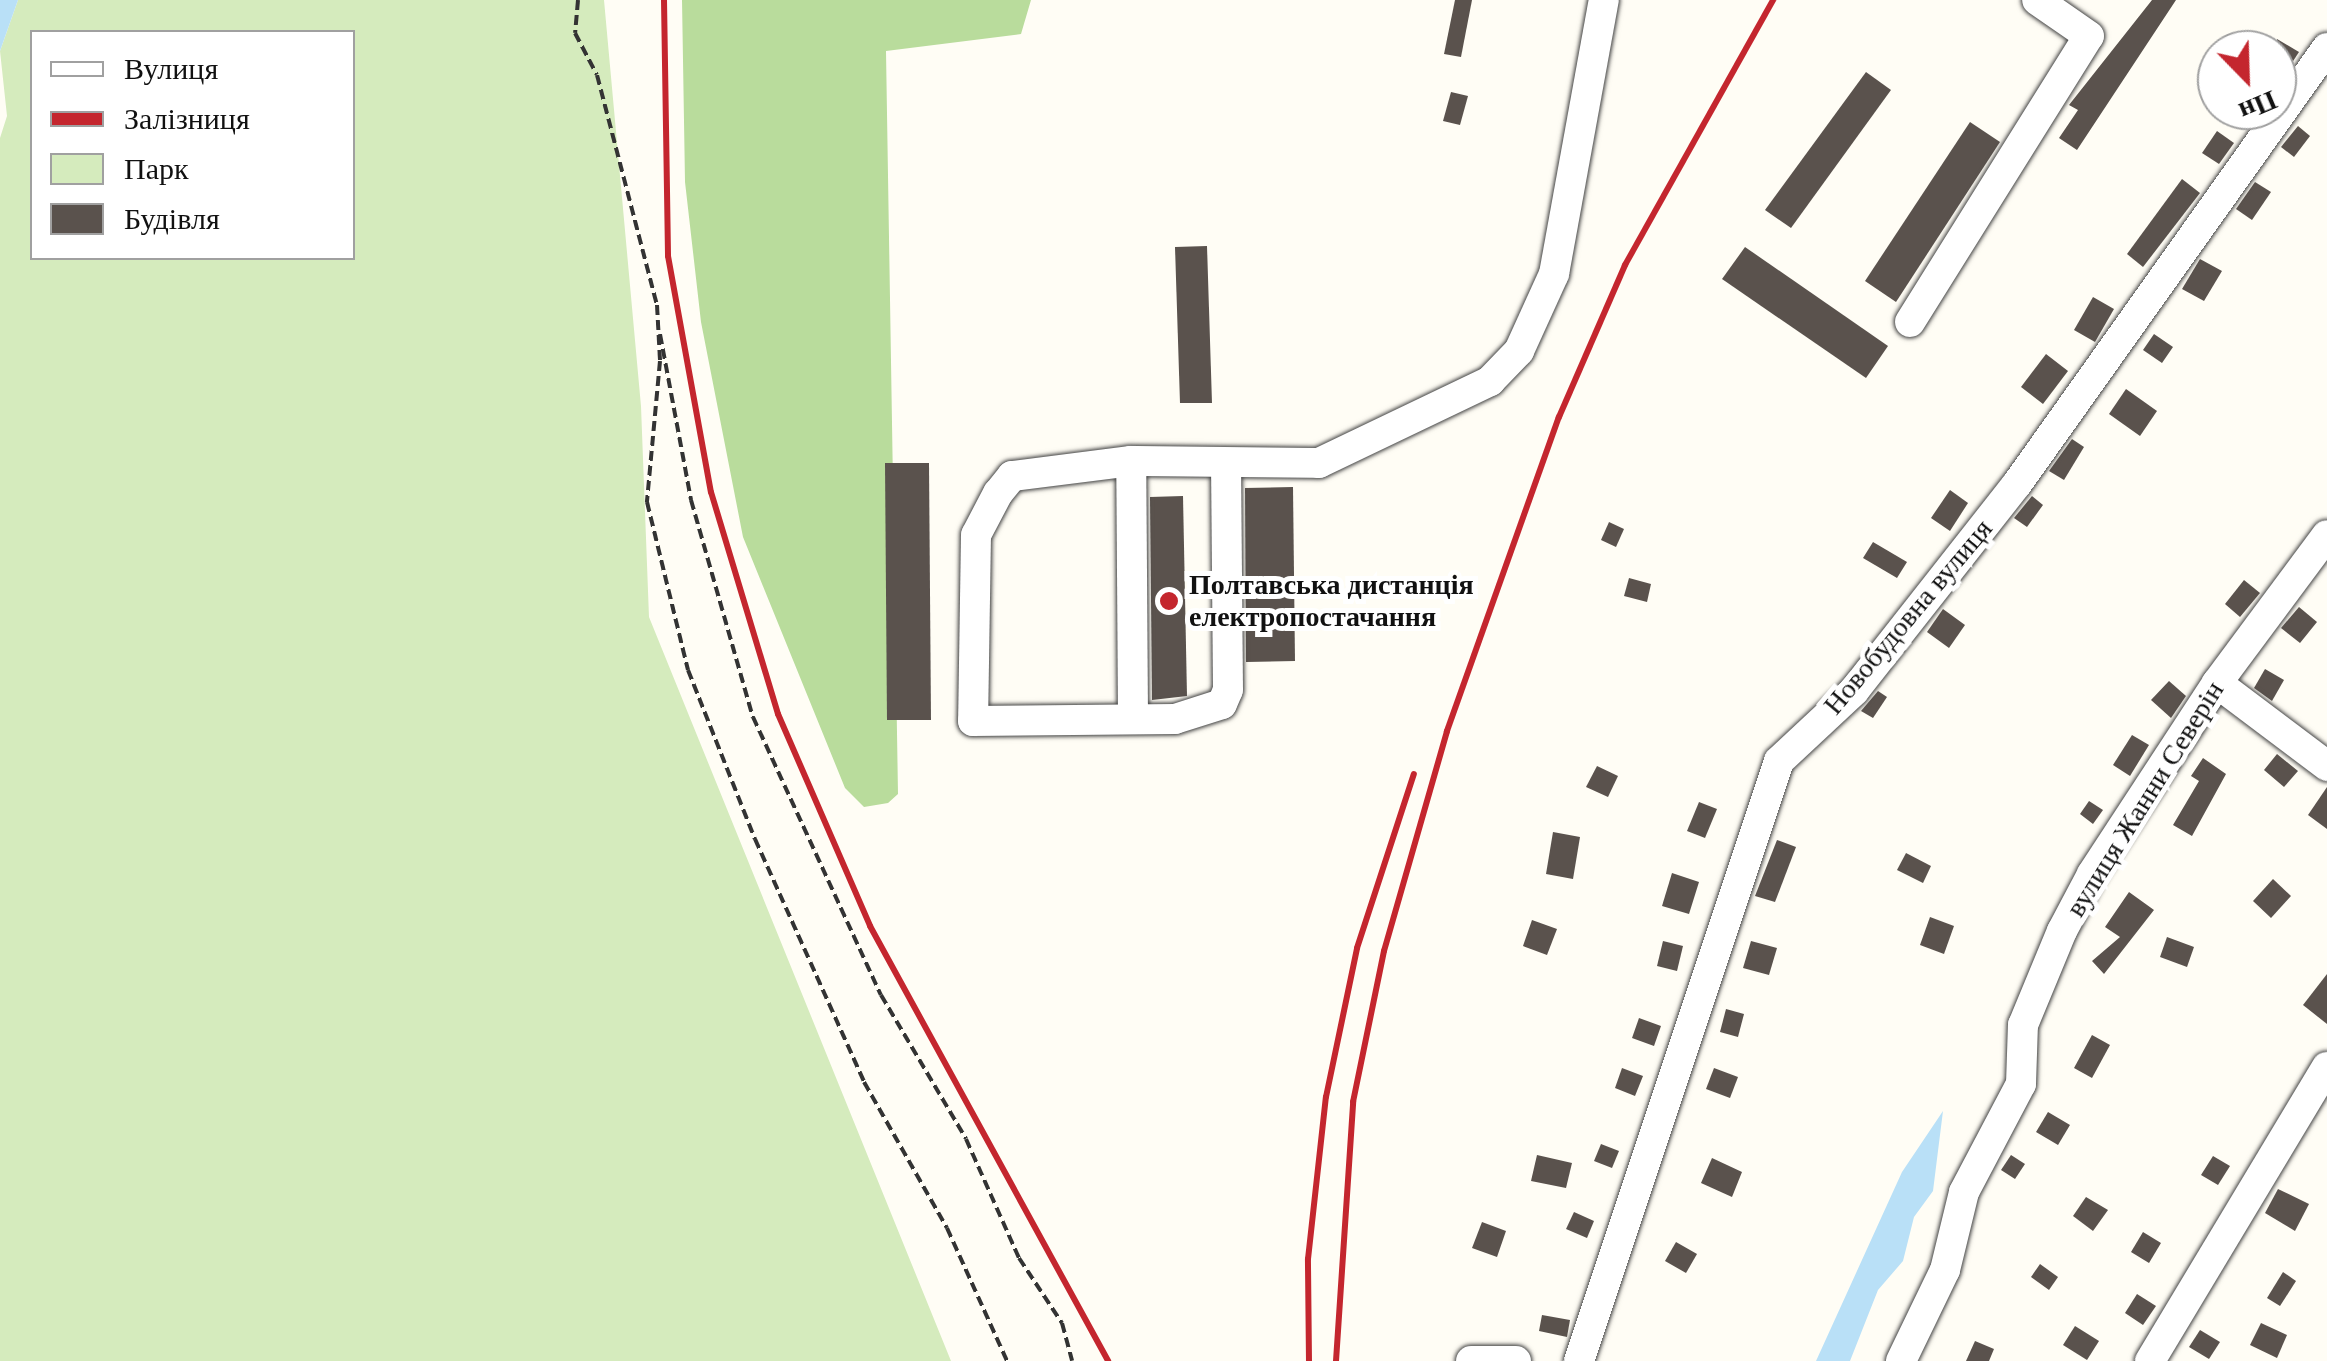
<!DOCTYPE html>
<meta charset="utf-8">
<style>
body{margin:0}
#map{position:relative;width:2327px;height:1361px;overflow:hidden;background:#fffdf5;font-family:Georgia,serif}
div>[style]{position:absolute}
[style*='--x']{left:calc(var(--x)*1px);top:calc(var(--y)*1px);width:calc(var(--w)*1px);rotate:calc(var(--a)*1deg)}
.green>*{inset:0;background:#d5ebbd}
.forest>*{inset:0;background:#b9dc9c}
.water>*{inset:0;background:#b9e0f7}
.building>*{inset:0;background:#5a524d}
.path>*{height:4px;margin-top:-2px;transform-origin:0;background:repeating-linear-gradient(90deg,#333 0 10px,transparent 0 15px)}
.roads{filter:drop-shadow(0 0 2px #444) drop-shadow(0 0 2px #444)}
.minor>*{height:30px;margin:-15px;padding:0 15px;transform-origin:15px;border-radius:15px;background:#fff}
.rail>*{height:6px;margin:-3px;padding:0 3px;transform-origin:3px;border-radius:3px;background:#c4262e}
.dots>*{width:28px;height:28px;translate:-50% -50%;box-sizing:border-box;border:5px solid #fff;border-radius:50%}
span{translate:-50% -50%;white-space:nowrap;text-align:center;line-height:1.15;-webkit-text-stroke:10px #fff;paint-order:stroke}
.poi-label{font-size:28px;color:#111;font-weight:700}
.left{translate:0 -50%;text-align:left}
.street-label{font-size:28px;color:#111}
.legend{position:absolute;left:30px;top:30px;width:325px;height:230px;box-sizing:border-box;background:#fff;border:2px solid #a0a0a0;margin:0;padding:12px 18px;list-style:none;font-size:30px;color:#111}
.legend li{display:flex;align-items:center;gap:20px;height:50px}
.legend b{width:50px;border:2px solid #a0a0a0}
.north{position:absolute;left:2197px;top:30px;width:100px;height:100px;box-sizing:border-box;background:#fff;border:2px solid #a0a0a0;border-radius:50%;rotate:157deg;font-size:28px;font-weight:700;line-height:40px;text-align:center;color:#111}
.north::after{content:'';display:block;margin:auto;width:35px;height:45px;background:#c4262e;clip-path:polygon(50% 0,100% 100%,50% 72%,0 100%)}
</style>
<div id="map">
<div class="green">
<i style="clip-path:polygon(evenodd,18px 0,604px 0,641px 406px,649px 617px,951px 1361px,0 1361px,0 138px,7px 116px,0 51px,18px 0,32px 32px,352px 32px,352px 258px,32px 258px,32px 32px)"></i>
</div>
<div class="forest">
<i style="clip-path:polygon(682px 0,1031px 0,1021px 34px,886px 51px,898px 794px,888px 803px,864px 807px,845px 788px,743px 537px,701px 322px,685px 182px)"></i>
</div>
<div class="water">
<i style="clip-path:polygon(0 0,18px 0,0 51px)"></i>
<i style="clip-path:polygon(1943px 1111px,1933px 1191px,1914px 1217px,1903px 1261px,1878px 1290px,1850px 1361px,1816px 1361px,1902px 1172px)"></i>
</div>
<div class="building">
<i style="clip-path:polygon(1455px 0,1472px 0,1461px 57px,1444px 54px)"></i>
<i style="clip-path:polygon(2152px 0,2176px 0,2077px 150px,2059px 138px,2078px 110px,2069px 105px)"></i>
<i style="clip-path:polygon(2277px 39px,2299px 52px,2277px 86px)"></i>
<i style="clip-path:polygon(1866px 72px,1891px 90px,1791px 228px,1765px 210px)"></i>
<i style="clip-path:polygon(1451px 92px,1468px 96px,1460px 125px,1443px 121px)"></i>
<i style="clip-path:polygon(1970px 122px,2000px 142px,1896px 302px,1865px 281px)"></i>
<i style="clip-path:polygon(2298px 126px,2310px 136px,2294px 157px,2281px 147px)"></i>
<i style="clip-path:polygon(2217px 131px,2234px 143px,2219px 164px,2202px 153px)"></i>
<i style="clip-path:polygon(2182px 179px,2200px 193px,2143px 267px,2127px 254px)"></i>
<i style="clip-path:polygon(2255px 182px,2271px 192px,2252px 220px,2236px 209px)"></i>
<i style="clip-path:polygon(1207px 246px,1212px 403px,1180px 403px,1175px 247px)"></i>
<i style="clip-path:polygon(1745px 247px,1888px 346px,1866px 378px,1722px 279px)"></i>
<i style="clip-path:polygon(2200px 259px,2222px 271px,2204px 301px,2182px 289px)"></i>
<i style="clip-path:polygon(2093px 297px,2114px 309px,2095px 342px,2074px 330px)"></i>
<i style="clip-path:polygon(2154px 334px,2173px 347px,2162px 363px,2143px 350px)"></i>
<i style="clip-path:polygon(2046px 354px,2068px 371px,2043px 404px,2021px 387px)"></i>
<i style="clip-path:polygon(2126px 389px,2157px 411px,2140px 436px,2109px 414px)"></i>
<i style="clip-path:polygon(2072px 439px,2084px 447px,2064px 480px,2049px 471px)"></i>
<i style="clip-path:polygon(885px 463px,929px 463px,931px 720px,887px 720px)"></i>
<i style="clip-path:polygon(1293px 487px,1295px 661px,1246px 662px,1245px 488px)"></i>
<i style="clip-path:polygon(1950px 490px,1968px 503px,1950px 531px,1931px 518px)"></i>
<i style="clip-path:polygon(1183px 496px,1187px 696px,1152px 700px,1150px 497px)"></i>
<i style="clip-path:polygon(2032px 496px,2043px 505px,2027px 527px,2014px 518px)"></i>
<i style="clip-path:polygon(1609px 522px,1624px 529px,1616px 547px,1601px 540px)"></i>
<i style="clip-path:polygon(1873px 542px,1907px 562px,1897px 578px,1863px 558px)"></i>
<i style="clip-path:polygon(1629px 578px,1651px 584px,1647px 602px,1624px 596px)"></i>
<i style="clip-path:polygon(2244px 580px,2260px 593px,2240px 617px,2225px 604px)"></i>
<i style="clip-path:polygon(2299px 607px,2317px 622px,2300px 643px,2281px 628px)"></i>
<i style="clip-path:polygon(1943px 609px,1965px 625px,1949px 648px,1927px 632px)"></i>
<i style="clip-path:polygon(2265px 669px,2284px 680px,2272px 701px,2254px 688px)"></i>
<i style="clip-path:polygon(2169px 681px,2186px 696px,2171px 718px,2151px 700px)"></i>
<i style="clip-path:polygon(1878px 691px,1887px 697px,1873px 718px,1861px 711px)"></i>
<i style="clip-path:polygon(2132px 735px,2149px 745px,2130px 776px,2113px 765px)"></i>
<i style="clip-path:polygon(2277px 754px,2298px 771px,2284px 787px,2264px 770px)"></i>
<i style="clip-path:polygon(2203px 758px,2226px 774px,2192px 836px,2173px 825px,2199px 781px,2191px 776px)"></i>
<i style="clip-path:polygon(1597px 766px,1618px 776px,1608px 797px,1586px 787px)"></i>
<i style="clip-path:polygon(2327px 787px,2327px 829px,2308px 815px)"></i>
<i style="clip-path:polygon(2089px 801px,2103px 810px,2093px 824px,2080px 814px)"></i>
<i style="clip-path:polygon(1699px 802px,1717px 809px,1705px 838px,1687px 831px)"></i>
<i style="clip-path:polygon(1553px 832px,1580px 837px,1573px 879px,1546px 874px)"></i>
<i style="clip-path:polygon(1777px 840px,1796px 847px,1775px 902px,1755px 896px)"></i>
<i style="clip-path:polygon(1906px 853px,1931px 866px,1923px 883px,1897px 870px)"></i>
<i style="clip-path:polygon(1672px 873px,1699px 882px,1689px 914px,1662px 906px)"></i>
<i style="clip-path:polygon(2273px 879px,2291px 896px,2271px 918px,2253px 901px)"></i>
<i style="clip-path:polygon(2129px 892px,2154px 910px,2104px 974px,2092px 961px,2120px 937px,2105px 927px)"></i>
<i style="clip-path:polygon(1930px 917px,1954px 926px,1944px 954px,1920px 945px)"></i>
<i style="clip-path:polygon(1532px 920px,1557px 929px,1547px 955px,1523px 946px)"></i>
<i style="clip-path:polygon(2167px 937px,2194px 947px,2187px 967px,2160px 957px)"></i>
<i style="clip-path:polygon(1663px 941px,1683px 946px,1677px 971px,1657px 966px)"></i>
<i style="clip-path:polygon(1751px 941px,1777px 948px,1769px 975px,1743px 968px)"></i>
<i style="clip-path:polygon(2327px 974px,2327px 1024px,2303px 1005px)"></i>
<i style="clip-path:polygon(1726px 1009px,1744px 1014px,1738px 1037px,1720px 1032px)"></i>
<i style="clip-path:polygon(1639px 1018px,1661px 1026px,1654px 1046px,1632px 1038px)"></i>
<i style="clip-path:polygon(2092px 1035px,2110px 1045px,2092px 1078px,2074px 1068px)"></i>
<i style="clip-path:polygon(1622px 1068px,1643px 1076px,1635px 1096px,1615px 1088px)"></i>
<i style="clip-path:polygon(1714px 1068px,1738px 1077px,1730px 1098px,1706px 1089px)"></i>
<i style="clip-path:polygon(2048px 1112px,2070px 1125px,2058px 1145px,2036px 1132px)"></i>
<i style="clip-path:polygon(1601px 1144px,1619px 1151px,1612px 1168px,1594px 1161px)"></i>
<i style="clip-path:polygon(1537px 1155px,1572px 1163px,1566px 1188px,1531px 1181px)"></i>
<i style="clip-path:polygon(2011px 1155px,2025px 1164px,2015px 1179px,2001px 1170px)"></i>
<i style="clip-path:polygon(2213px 1156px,2230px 1166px,2218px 1185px,2201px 1175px)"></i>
<i style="clip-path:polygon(1712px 1158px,1742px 1172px,1732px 1197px,1701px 1183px)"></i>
<i style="clip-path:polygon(2278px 1189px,2309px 1204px,2295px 1231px,2265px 1213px)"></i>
<i style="clip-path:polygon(2086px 1197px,2108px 1210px,2093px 1231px,2073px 1216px)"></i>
<i style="clip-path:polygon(1574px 1212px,1594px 1221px,1587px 1238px,1566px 1229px)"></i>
<i style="clip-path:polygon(1482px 1222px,1506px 1231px,1497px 1257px,1472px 1248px)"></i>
<i style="clip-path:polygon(2143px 1232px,2161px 1243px,2149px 1263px,2131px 1252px)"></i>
<i style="clip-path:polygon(1676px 1242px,1697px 1254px,1686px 1273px,1665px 1261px)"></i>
<i style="clip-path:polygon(2040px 1264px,2058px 1277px,2049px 1290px,2031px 1277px)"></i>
<i style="clip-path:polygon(2283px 1272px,2296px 1281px,2280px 1306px,2267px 1298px)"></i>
<i style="clip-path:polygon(2137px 1294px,2156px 1306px,2143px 1325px,2125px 1313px)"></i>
<i style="clip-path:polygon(1542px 1315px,1570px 1320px,1567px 1337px,1539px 1331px)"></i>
<i style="clip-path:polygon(2261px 1323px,2287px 1335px,2277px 1358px,2250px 1345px)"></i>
<i style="clip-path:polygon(2075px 1326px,2099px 1341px,2087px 1360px,2063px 1345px)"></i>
<i style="clip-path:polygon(2200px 1330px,2220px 1342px,2209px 1359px,2189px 1347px)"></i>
<i style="clip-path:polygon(1975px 1341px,1994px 1349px,1989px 1361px,1966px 1361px)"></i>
</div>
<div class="path">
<i style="--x:578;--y:0;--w:33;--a:95"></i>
<i style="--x:575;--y:33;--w:47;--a:62.4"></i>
<i style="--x:597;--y:75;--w:238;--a:75.4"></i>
<i style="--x:657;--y:305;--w:56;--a:86.9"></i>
<i style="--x:660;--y:361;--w:142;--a:95.3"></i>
<i style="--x:647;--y:502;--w:173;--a:76.3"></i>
<i style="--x:688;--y:670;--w:182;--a:68.4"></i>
<i style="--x:755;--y:839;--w:266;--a:65.8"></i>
<i style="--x:864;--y:1082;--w:168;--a:60.4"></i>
<i style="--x:947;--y:1228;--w:146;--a:65.7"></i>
<i style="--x:660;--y:334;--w:169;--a:79.4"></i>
<i style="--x:691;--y:500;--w:226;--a:74.1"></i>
<i style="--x:753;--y:717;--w:306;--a:65.3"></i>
<i style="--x:881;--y:995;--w:167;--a:59.4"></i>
<i style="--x:966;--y:1139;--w:130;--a:66"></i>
<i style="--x:1019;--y:1258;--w:78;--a:56.5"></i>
<i style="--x:1062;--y:1323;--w:39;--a:75"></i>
</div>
<div class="roads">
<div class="minor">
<i style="--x:1910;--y:322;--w:337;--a:-58"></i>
<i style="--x:2089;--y:36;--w:63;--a:-145.3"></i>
<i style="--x:1131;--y:461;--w:120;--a:172.8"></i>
<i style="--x:1012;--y:476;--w:22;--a:129"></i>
<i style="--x:998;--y:493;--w:47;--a:117.6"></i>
<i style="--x:976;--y:535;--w:186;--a:90.9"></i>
<i style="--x:973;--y:721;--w:202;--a:-0.6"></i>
<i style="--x:1175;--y:719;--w:49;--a:-17.7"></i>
<i style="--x:1222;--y:704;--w:15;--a:-67"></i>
<i style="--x:1228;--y:690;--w:227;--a:-90.5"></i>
<i style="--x:2217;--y:683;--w:138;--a:37"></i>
<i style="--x:1133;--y:716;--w:255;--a:-90.4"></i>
<i style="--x:1131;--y:461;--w:188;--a:0.6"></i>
<i style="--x:1319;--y:463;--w:190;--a:-25.6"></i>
<i style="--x:1490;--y:381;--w:42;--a:-46"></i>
<i style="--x:1519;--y:351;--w:85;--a:-65.6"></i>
<i style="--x:1554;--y:274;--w:279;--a:-79.7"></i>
<i style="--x:1471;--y:1361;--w:45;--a:0"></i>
<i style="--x:1579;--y:1361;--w:632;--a:-71.57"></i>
<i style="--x:1779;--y:761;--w:103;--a:-43"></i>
<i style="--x:1854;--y:691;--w:263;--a:-51.8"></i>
<i style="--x:2017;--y:484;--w:535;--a:-54.59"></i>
<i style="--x:1901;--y:1361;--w:101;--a:-64.2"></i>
<i style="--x:1945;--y:1270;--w:80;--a:-76.3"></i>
<i style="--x:1964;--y:1192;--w:122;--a:-62.2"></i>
<i style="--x:2021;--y:1084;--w:59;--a:-88.1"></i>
<i style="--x:2023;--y:1025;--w:102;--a:-67.5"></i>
<i style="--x:2062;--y:931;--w:64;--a:-62.2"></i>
<i style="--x:2092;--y:874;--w:228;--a:-56.8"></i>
<i style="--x:2217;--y:683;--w:184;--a:-53.4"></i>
<i style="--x:2150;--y:1361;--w:343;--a:-59"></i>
</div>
</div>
<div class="rail">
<i style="--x:664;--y:0;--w:256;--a:89.1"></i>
<i style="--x:668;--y:256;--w:240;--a:79.7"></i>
<i style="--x:711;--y:492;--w:232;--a:73.2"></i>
<i style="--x:778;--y:714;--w:231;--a:66.5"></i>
<i style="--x:870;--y:926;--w:496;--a:61.3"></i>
<i style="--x:1309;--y:1361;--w:102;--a:-90.6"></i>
<i style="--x:1308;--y:1259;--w:163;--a:-83.7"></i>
<i style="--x:1326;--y:1097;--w:152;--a:-78.2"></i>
<i style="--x:1357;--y:948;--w:183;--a:-71.9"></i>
<i style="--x:1336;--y:1361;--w:260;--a:-86.2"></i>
<i style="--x:1353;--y:1102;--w:154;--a:-78.4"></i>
<i style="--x:1384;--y:951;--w:229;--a:-74"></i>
<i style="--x:1447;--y:731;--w:333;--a:-70.4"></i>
<i style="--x:1559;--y:417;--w:166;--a:-66.5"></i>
<i style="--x:1625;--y:265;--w:304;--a:-60.8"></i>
</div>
<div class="dots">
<i style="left:1169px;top:601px;background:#c4262e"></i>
</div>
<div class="poi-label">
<span class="left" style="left:1189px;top:601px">Полтавська дистанція<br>електропостачання</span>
</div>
<div class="street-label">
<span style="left:1908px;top:617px;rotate:-50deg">Новобудовна вулиця</span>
<span style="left:2145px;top:799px;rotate:-58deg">вулиця Жанни Северін</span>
</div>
<ul class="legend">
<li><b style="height:12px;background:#fff"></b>Вулиця</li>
<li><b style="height:12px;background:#c4262e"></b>Залізниця</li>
<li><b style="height:28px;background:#d5ebbd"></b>Парк</li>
<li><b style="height:28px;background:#5a524d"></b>Будівля</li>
</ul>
<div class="north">Пн</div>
</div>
